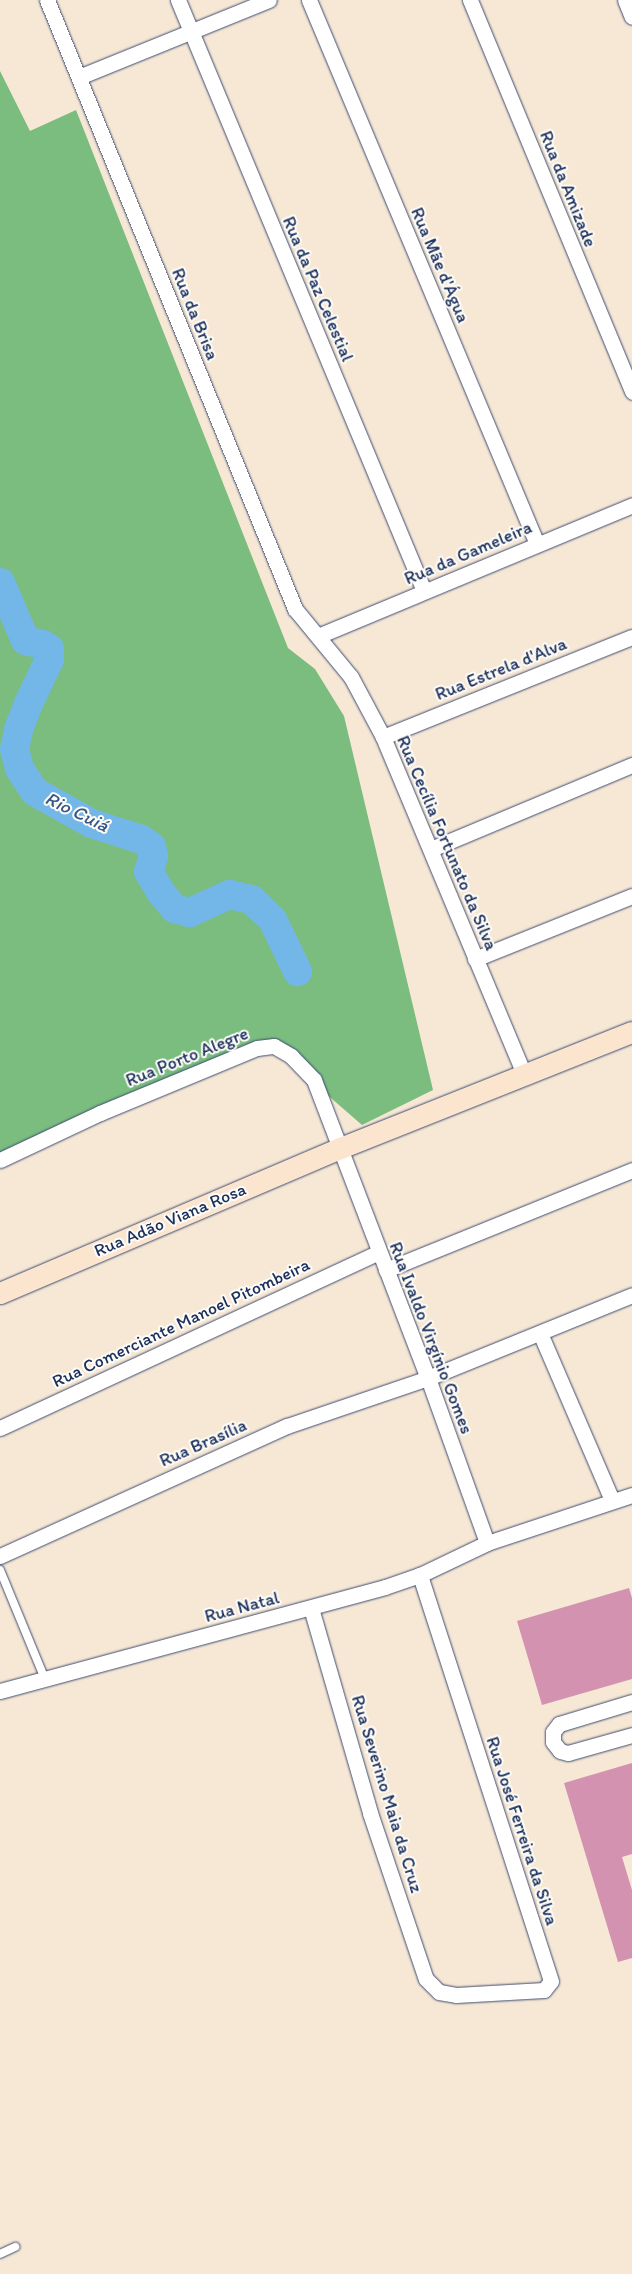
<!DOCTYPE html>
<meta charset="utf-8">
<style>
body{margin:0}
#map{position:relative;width:632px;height:2274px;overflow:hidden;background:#f7e8d6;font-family:Itim,sans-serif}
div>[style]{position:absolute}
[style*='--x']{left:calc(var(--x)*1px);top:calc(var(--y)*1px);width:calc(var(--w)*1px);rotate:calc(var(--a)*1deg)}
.forest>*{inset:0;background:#7bbd7f}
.river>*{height:29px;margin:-14.5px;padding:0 14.5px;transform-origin:14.5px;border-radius:14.5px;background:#73b7e9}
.building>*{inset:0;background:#d292b0}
.roads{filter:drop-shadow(0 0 1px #3c4b70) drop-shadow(0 0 1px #3c4b70)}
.lane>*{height:8px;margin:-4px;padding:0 4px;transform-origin:4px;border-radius:4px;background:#fff}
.street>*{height:15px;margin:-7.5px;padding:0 7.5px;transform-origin:7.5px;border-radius:7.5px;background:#fff}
.secondary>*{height:21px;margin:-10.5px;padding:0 10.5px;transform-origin:10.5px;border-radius:10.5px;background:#fbe5cf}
span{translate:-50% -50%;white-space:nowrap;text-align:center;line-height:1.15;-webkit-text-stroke:4px #fdfcf7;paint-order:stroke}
.street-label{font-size:18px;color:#1b2f5e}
.water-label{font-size:19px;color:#355888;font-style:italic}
</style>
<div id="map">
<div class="forest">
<i style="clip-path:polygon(0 71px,30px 131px,76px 110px,288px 648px,315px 669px,344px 716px,433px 1090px,362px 1125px,270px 1045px,0 1156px)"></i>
</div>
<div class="river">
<i style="--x:0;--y:582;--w:63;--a:66.7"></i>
<i style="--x:25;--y:640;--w:18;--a:13"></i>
<i style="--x:43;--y:644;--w:7;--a:34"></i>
<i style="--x:49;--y:648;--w:11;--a:90"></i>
<i style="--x:49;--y:659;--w:49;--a:115.5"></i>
<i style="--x:28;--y:703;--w:28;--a:111"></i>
<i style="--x:18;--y:729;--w:20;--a:101"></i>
<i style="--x:14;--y:749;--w:20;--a:75"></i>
<i style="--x:19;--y:768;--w:27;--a:57"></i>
<i style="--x:34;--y:791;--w:65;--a:29.3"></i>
<i style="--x:91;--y:823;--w:52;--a:17.7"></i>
<i style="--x:141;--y:839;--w:12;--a:35"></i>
<i style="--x:151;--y:846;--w:10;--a:79"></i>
<i style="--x:153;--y:856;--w:16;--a:108"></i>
<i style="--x:148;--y:871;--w:26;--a:59"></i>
<i style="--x:161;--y:893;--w:20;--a:49"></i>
<i style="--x:174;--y:908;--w:16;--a:15"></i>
<i style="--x:189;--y:912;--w:44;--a:-24.2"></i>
<i style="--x:229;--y:894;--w:23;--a:13"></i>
<i style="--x:251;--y:899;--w:29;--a:44"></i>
<i style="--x:272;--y:919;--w:58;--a:64.3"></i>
</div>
<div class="building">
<i style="clip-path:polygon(629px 1588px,632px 1598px,632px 1679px,542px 1705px,517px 1621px)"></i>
<i style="clip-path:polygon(632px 1763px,632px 1854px,622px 1857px,632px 1890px,632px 1958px,618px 1962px,564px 1783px)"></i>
</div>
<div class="roads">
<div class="lane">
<i style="--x:0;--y:1570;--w:118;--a:67.6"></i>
<i style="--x:0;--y:2254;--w:17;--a:-25"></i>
</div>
<div class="street">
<i style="--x:47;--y:0;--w:658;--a:67.84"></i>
<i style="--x:295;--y:609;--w:88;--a:50.5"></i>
<i style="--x:351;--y:677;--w:68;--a:61.9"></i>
<i style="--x:383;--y:737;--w:365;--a:67.3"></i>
<i style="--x:178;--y:0;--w:640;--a:67.4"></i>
<i style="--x:309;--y:0;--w:590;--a:67.26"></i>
<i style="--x:470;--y:0;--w:424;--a:67.5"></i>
<i style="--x:625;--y:0;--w:18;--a:68"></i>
<i style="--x:79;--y:77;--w:205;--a:-22.1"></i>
<i style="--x:318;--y:636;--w:340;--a:-22.6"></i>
<i style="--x:383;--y:737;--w:268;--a:-21.9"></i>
<i style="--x:431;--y:849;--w:218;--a:-22.7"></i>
<i style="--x:475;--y:959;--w:169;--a:-21.9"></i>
<i style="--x:0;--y:1160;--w:110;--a:-25.2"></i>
<i style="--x:100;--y:1113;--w:170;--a:-22.5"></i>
<i style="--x:257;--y:1048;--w:17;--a:-7"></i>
<i style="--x:274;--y:1046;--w:20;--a:30"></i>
<i style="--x:291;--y:1056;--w:33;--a:46"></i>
<i style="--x:314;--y:1080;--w:319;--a:69.1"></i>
<i style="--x:428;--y:1378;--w:175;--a:70.3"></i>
<i style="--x:386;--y:1270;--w:266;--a:-22.1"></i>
<i style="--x:540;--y:1333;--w:182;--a:66.7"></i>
<i style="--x:0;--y:1428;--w:418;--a:-24.9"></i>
<i style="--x:0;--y:1556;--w:315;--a:-24.4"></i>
<i style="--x:287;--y:1426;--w:149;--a:-18.8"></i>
<i style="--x:428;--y:1378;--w:220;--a:-22.1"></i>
<i style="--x:311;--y:1608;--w:213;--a:73.9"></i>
<i style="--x:370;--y:1813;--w:175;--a:71.4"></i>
<i style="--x:426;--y:1979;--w:18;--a:45"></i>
<i style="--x:439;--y:1992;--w:17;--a:10"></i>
<i style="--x:456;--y:1995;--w:88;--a:-3.3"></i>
<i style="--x:544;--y:1990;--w:11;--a:-52"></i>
<i style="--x:551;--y:1981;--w:427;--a:-107.9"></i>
<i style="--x:0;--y:1691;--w:399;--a:-15.1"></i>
<i style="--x:385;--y:1587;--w:37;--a:-19"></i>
<i style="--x:420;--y:1575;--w:74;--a:-25.5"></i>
<i style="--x:487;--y:1543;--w:153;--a:-18.3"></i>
<i style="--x:632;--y:1702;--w:76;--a:163.2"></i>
<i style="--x:559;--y:1724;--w:10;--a:127"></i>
<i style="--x:553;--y:1732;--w:10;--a:90"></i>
<i style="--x:553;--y:1742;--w:11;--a:52"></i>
<i style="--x:560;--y:1751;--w:8;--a:14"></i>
<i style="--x:568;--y:1753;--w:66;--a:-15.7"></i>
</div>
<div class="secondary">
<i style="--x:0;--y:1293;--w:370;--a:-23.1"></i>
<i style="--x:340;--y:1148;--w:314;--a:-21.7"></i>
</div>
</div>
<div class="street-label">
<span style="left:568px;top:189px;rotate:68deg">Rua da Amizade</span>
<span style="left:440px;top:265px;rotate:67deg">Rua Mãe d'Água</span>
<span style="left:318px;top:289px;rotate:67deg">Rua da Paz Celestial</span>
<span style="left:195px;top:314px;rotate:68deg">Rua da Brisa</span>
<span style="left:468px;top:553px;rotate:-23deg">Rua da Gameleira</span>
<span style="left:501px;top:669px;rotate:-22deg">Rua Estrela d'Alva</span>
<span style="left:447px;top:843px;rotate:67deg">Rua Cecília Fortunato da Silva</span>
<span style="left:187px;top:1057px;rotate:-22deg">Rua Porto Alegre</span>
<span style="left:170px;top:1220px;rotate:-23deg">Rua Adão Viana Rosa</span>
<span style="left:181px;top:1323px;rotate:-25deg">Rua Comerciante Manoel Pitombeira</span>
<span style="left:431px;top:1338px;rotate:69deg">Rua Ivaldo Virgínio Gomes</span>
<span style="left:203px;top:1443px;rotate:-24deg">Rua Brasília</span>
<span style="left:242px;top:1607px;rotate:-15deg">Rua Natal</span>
<span style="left:387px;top:1794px;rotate:73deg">Rua Severino Maia da Cruz</span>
<span style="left:522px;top:1831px;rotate:72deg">Rua José Ferreira da Silva</span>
</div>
<div class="water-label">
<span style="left:77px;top:812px;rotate:26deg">Rio Cuiá</span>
</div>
</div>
